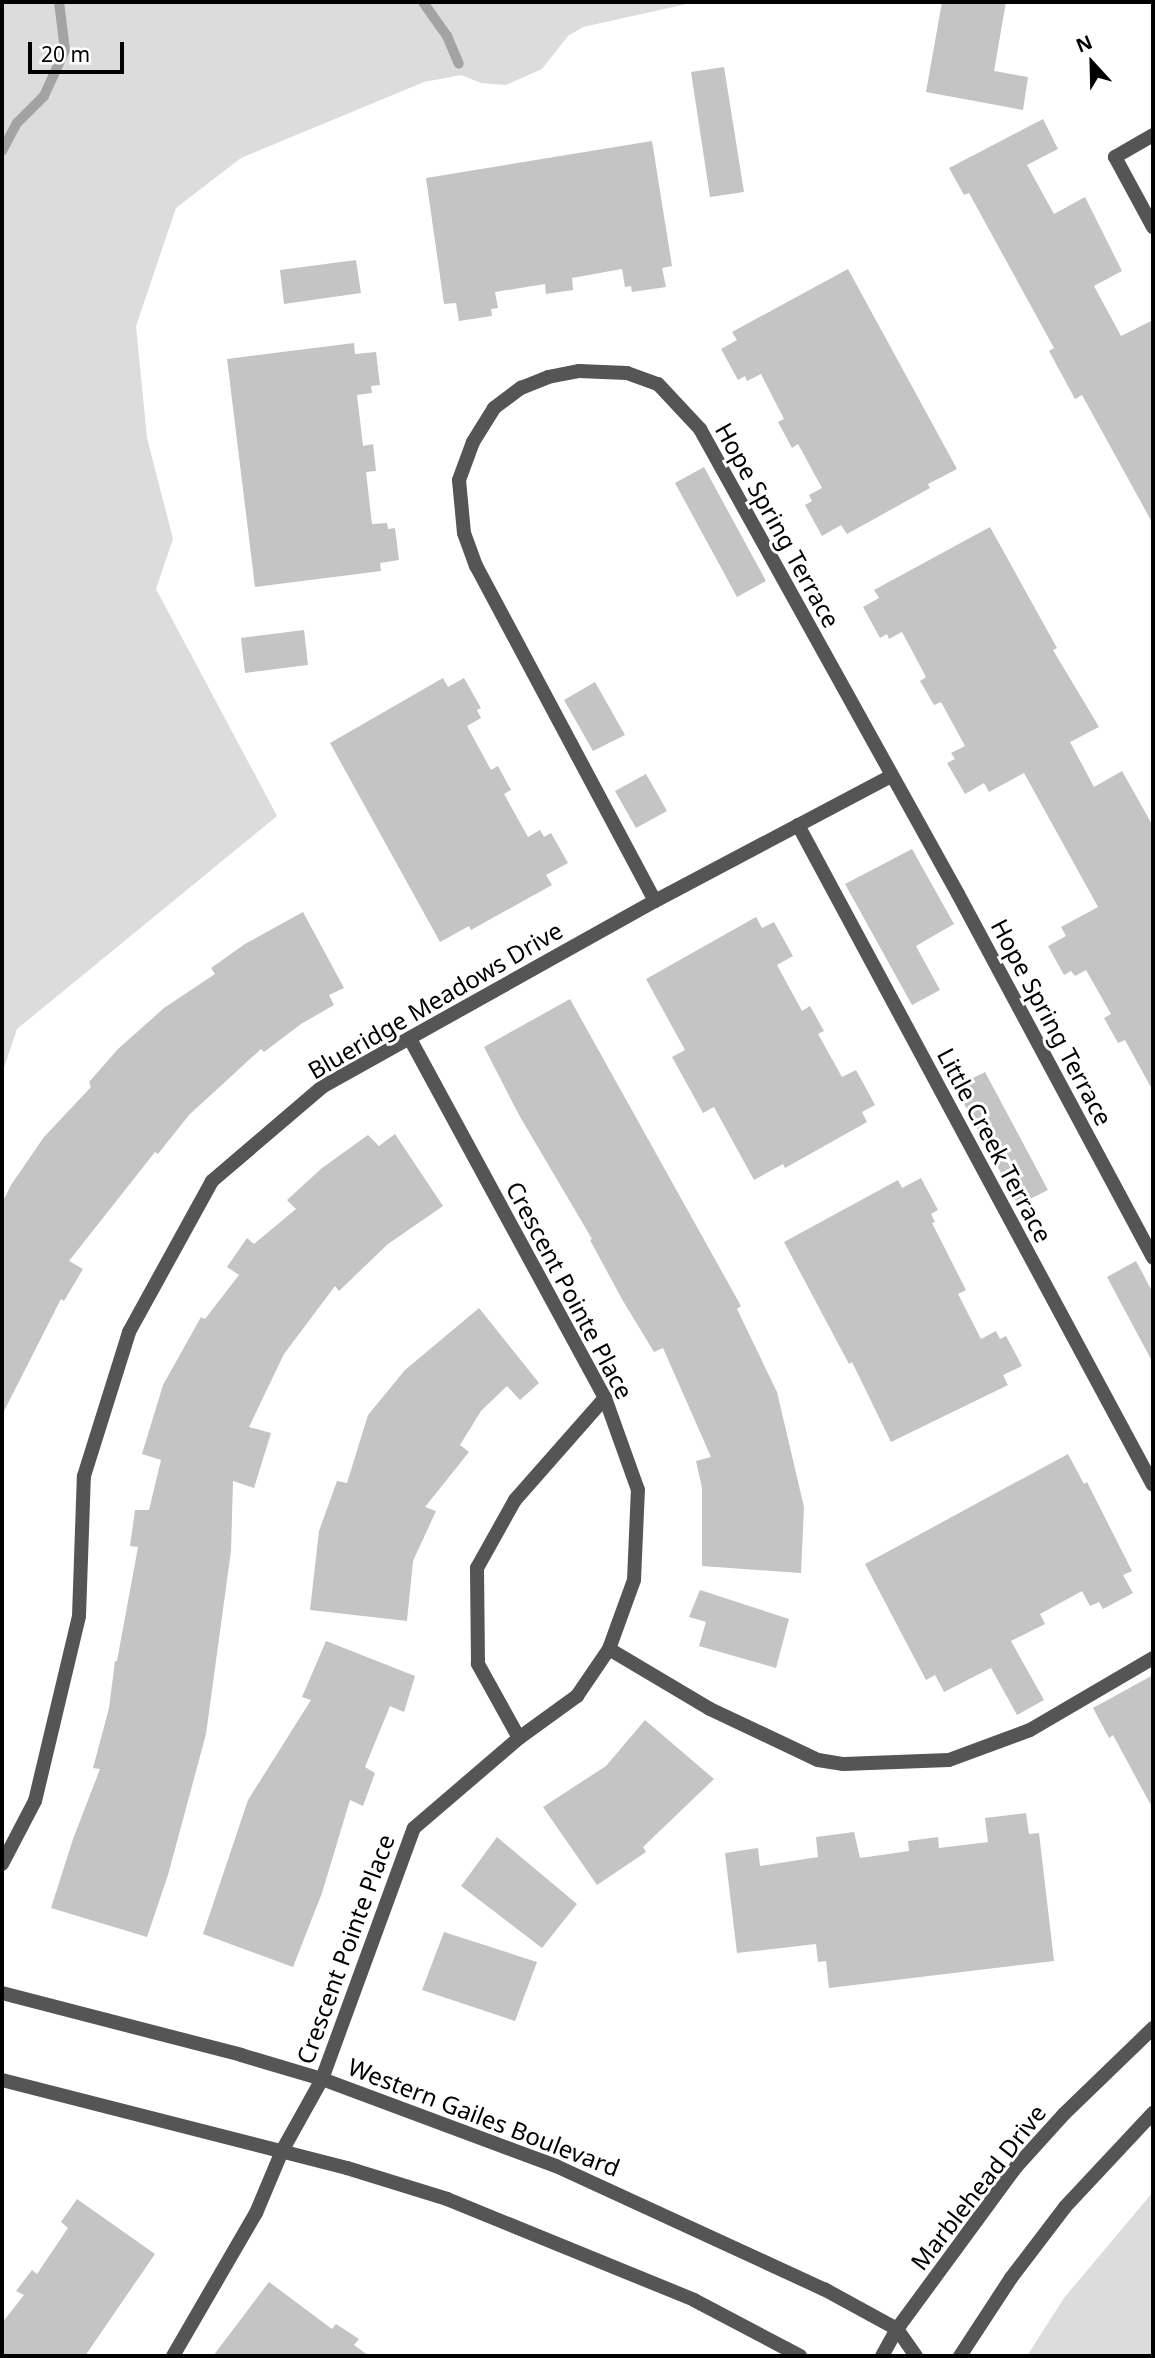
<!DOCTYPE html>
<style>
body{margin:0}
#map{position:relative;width:1155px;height:2358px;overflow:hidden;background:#fff;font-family:"Noto Sans",sans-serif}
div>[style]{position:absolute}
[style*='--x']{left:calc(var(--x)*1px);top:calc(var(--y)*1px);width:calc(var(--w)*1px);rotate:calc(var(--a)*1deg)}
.green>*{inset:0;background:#dcdcdc}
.stream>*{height:10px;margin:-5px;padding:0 5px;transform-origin:5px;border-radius:5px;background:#a3a3a3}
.building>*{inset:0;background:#c4c4c4}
.minor>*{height:14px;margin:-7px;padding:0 7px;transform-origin:7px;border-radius:7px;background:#555}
.tertiary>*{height:14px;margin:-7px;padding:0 7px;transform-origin:7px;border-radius:7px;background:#555}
span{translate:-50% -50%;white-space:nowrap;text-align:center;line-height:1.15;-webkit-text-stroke:6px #fff;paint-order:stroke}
.street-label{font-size:24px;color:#000}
.frame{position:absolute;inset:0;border:4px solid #000;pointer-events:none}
.north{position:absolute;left:1057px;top:28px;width:70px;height:70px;-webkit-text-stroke:5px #fff;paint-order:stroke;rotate:338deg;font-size:19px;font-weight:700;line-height:28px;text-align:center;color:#000}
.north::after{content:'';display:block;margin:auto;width:24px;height:32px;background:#000;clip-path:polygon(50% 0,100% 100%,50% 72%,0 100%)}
.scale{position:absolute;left:28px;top:42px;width:96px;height:32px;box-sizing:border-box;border:4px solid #000;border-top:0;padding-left:9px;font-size:21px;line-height:24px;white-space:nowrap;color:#000;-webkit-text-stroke:5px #fff;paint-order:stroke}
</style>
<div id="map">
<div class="green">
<i style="clip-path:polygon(2px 2px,696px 2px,583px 27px,568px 36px,542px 69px,506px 85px,481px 83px,461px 75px,424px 82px,241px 158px,176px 208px,136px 326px,147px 438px,173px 539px,156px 589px,277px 816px,17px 1029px,2px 1074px)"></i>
<i style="clip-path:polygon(1153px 2192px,1153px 2356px,1027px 2356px,1064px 2298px)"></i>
</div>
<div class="stream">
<i style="--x:423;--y:2;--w:42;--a:54.8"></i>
<i style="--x:447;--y:36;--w:30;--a:67"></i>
<i style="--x:2;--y:151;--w:32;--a:-62"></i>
<i style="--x:17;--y:123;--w:38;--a:-45"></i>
<i style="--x:44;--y:96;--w:51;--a:-65.5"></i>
<i style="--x:65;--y:50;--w:48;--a:-97.1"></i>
</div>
<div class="building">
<i style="clip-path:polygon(942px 2px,1006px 2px,994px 71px,1028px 77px,1023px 110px,926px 92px)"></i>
<i style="clip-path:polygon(724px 67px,744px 192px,710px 197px,691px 72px)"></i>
<i style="clip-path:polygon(1043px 119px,1058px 149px,1027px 165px,1054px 214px,1085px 197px,1122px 271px,1094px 286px,1121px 336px,1153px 320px,1153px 524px,1082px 395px,1075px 399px,1049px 351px,1054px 348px,969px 193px,964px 195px,949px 168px)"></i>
<i style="clip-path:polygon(652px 141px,672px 266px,662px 268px,666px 287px,632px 292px,631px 286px,625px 287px,622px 269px,572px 278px,573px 290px,546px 294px,545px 284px,495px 292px,498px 308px,491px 309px,492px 316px,459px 321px,456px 303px,444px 304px,426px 178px)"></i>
<i style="clip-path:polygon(356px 260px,361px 293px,284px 304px,280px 270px)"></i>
<i style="clip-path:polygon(848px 269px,957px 469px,928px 484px,930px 488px,847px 534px,841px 525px,822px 536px,805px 505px,812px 501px,809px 495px,822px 488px,798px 444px,792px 448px,778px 422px,784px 419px,761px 374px,747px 381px,745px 376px,738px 380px,721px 349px,737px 340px,732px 332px)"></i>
<i style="clip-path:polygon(354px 343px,355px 354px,376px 352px,380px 385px,371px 386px,372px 393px,357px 395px,363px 446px,373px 444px,376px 471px,366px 472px,372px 524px,387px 523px,388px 529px,395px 528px,399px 560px,380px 563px,381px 571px,255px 587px,227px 359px)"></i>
<i style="clip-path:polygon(704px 467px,766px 581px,737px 597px,675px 483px)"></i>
<i style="clip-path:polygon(990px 527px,1057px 648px,1053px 650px,1099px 727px,1070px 742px,1094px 787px,1122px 771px,1153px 826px,1153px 1091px,1125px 1040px,1118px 1043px,1104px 1018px,1111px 1014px,1086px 970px,1075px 976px,1071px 971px,1064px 975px,1048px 946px,1066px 936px,1061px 927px,1098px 907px,1024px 773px,989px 792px,984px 783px,965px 794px,947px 763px,955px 759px,951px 753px,965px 746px,941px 702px,934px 705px,920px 681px,926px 677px,902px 632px,889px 639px,887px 634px,880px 638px,863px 607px,879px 598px,874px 590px)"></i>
<i style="clip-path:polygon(304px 630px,308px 665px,245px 673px,241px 638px)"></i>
<i style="clip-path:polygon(443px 678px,448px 687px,464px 678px,481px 708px,477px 710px,481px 718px,467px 726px,491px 770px,498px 766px,511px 790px,504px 794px,528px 837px,540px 830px,544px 837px,551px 833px,568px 863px,546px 875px,552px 885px,471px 930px,469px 926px,440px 942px,330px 743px)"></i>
<i style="clip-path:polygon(595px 682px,625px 735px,593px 751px,564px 700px)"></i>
<i style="clip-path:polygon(646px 774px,667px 811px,636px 828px,615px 791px)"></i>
<i style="clip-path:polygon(912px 849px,954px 924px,916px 946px,940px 990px,912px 1005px,845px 884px)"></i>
<i style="clip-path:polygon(303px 912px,344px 988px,329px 995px,334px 1005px,301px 1024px,264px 1052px,261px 1049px,189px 1115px,158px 1154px,155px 1152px,69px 1261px,83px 1269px,64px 1301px,61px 1299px,2px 1415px,2px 1203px,11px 1185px,44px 1137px,91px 1087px,89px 1082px,118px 1049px,164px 1008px,215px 974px,211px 968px,245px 944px)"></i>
<i style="clip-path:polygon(756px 917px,762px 928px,774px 922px,793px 956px,777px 965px,802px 1011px,810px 1006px,824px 1031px,818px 1034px,842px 1077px,856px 1070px,875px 1105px,862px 1112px,867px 1122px,785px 1168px,783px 1164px,754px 1180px,714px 1107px,703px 1113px,672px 1057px,685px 1050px,646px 979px)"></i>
<i style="clip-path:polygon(570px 999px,741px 1306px,737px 1309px,777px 1392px,804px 1507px,801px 1573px,702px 1566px,702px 1488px,696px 1461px,711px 1457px,663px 1348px,654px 1352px,623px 1301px,590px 1240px,592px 1239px,519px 1115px,484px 1047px)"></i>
<i style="clip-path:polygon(985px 1072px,1048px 1190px,1018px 1205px,955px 1087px)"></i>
<i style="clip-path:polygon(395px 1134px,443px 1206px,388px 1244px,339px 1291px,335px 1286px,284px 1354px,249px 1427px,271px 1433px,254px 1488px,233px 1481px,231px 1551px,206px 1734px,168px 1875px,147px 1937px,51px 1908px,73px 1839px,100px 1769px,93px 1768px,109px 1708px,115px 1661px,117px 1661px,138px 1547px,130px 1546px,135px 1510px,149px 1510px,161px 1460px,142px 1454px,163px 1385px,201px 1317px,205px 1319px,239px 1275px,227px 1267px,247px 1238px,254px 1244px,296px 1209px,287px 1200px,322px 1168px,368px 1135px,379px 1146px)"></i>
<i style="clip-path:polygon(921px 1178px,938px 1210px,931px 1214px,935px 1222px,932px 1223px,966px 1290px,958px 1294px,981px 1339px,996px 1331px,1000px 1339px,1006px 1336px,1022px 1366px,1003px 1375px,1008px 1385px,891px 1442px,852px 1362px,849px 1364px,784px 1242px,898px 1180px,902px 1188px)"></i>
<i style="clip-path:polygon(1136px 1261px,1153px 1293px,1153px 1363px,1107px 1277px)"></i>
<i style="clip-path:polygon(479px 1308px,539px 1383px,520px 1400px,507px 1386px,481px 1411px,460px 1445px,469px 1452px,425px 1507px,436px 1511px,413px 1561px,407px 1621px,310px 1610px,319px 1531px,337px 1481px,347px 1483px,368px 1415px,405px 1370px)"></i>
<i style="clip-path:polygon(1068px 1454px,1084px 1484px,1087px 1482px,1132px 1571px,1123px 1575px,1133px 1593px,1103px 1609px,1099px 1602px,1090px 1606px,1082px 1591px,1040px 1614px,1045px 1624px,1011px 1641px,1044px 1700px,1017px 1715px,991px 1668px,944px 1692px,935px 1675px,926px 1680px,865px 1564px)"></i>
<i style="clip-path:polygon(700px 1590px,789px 1619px,776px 1668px,699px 1646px,706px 1622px,689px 1617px)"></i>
<i style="clip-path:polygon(326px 1641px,415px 1676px,404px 1712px,390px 1706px,365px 1767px,375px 1773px,363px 1806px,350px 1800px,322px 1893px,293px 1967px,203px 1934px,248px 1800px,311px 1700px,302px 1697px)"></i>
<i style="clip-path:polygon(1153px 1675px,1153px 1809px,1113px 1735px,1109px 1738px,1093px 1708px)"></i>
<i style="clip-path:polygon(645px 1720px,714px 1779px,643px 1847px,646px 1852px,597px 1885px,543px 1807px,606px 1766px)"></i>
<i style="clip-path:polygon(1026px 1813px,1029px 1834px,1039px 1833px,1054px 1961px,829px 1988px,826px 1961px,818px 1962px,816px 1944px,737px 1953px,725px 1853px,758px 1848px,760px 1866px,818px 1857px,816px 1837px,854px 1832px,860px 1858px,909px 1851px,908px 1841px,938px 1837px,939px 1848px,988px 1842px,985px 1818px)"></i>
<i style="clip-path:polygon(497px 1837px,577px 1904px,542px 1948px,461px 1886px)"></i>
<i style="clip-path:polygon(444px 1932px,537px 1962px,515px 2021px,422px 1990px)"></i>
<i style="clip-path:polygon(77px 2199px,155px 2254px,85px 2356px,2px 2356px,2px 2323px,24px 2295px,16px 2291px,32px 2270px,37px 2274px,68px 2228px,61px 2222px)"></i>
<i style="clip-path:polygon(269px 2282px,332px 2329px,336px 2324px,359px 2339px,354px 2345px,369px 2356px,213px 2356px)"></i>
</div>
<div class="minor">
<i style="--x:1153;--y:135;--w:44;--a:149.9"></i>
<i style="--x:1115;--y:157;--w:80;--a:61.5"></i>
<i style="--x:798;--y:825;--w:749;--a:61.73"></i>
<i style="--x:655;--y:901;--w:380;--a:-118.1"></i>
<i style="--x:476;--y:566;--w:35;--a:-110"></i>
<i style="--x:464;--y:533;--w:53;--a:-95.4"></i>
<i style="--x:459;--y:480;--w:40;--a:-69.8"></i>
<i style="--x:473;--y:442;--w:40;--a:-58"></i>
<i style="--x:494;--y:408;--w:34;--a:-37"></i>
<i style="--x:521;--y:388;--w:29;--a:-22"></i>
<i style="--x:548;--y:377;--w:32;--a:-11"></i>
<i style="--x:579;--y:371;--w:48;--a:2.4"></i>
<i style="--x:627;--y:373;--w:33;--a:20"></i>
<i style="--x:658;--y:384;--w:62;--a:47"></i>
<i style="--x:700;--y:429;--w:532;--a:60.98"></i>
<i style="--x:958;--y:894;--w:413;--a:61.8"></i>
<i style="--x:609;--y:1649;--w:117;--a:30.7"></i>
<i style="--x:710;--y:1709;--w:119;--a:25.3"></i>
<i style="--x:818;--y:1760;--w:26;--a:9"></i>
<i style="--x:844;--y:1764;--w:105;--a:-2.2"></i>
<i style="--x:949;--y:1760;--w:86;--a:-20.3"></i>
<i style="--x:1030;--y:1730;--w:143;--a:-30.3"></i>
<i style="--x:519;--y:1738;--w:85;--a:-119"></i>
<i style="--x:478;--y:1664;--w:96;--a:-90.6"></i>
<i style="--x:477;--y:1568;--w:78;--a:-60.8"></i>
<i style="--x:515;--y:1500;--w:136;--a:-48.6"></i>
<i style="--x:2;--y:1864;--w:71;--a:-62.4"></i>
<i style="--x:35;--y:1801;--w:190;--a:-76.6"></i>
<i style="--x:79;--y:1616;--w:140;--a:-88"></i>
<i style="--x:84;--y:1476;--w:151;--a:-72.6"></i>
<i style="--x:129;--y:1332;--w:172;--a:-61.2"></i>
<i style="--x:212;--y:1181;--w:145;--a:-40.5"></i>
<i style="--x:322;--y:1087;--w:381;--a:-29.2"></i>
<i style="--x:655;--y:901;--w:267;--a:-27.9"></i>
<i style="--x:2;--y:1993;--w:247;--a:14.5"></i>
<i style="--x:241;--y:2055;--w:84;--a:16.5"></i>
<i style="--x:322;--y:2079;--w:250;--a:20.4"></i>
<i style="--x:556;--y:2166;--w:295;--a:24.7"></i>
<i style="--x:824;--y:2289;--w:83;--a:28.7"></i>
<i style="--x:897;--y:2329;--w:33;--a:55"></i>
<i style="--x:2;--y:2080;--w:356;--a:14.3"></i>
<i style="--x:347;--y:2168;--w:105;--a:17.2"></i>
<i style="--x:447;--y:2199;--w:267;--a:22.2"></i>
<i style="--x:694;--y:2300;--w:120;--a:27.8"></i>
<i style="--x:173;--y:2356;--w:165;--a:-59.9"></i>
<i style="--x:256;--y:2213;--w:67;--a:-67.2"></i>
<i style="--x:282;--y:2151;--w:82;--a:-60.9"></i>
<i style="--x:322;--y:2079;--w:267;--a:-69.9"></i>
<i style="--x:414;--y:1828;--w:138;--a:-40.6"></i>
<i style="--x:519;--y:1738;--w:72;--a:-35.9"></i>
<i style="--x:577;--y:1696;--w:57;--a:-55.8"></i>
<i style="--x:609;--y:1649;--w:73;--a:-70.1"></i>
<i style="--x:634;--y:1580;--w:90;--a:-87.5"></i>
<i style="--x:638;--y:1490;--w:98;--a:-109.7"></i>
<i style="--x:605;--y:1398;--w:409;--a:-118.5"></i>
</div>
<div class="tertiary">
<i style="--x:882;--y:2356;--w:31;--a:-61"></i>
<i style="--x:897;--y:2329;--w:201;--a:-53.7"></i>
<i style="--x:1016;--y:2167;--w:72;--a:-47.8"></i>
<i style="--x:1064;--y:2114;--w:124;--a:-44"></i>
<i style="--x:960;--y:2356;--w:93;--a:-56.8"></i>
<i style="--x:1011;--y:2278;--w:89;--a:-52.7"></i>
<i style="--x:1065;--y:2207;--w:129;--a:-46.9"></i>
</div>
<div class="street-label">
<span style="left:778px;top:525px;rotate:61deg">Hope Spring Terrace</span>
<span style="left:435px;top:1000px;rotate:-30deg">Blueridge Meadows Drive</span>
<span style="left:1052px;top:1022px;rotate:62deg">Hope Spring Terrace</span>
<span style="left:995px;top:1145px;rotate:62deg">Little Creek Terrace</span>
<span style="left:570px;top:1290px;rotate:62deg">Crescent Pointe Place</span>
<span style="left:345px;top:1949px;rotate:-70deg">Crescent Pointe Place</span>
<span style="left:484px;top:2117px;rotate:21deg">Western Gailes Boulevard</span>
<span style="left:978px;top:2187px;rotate:-52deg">Marblehead Drive</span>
</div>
<div class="frame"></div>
<div class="north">N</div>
<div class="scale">20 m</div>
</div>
